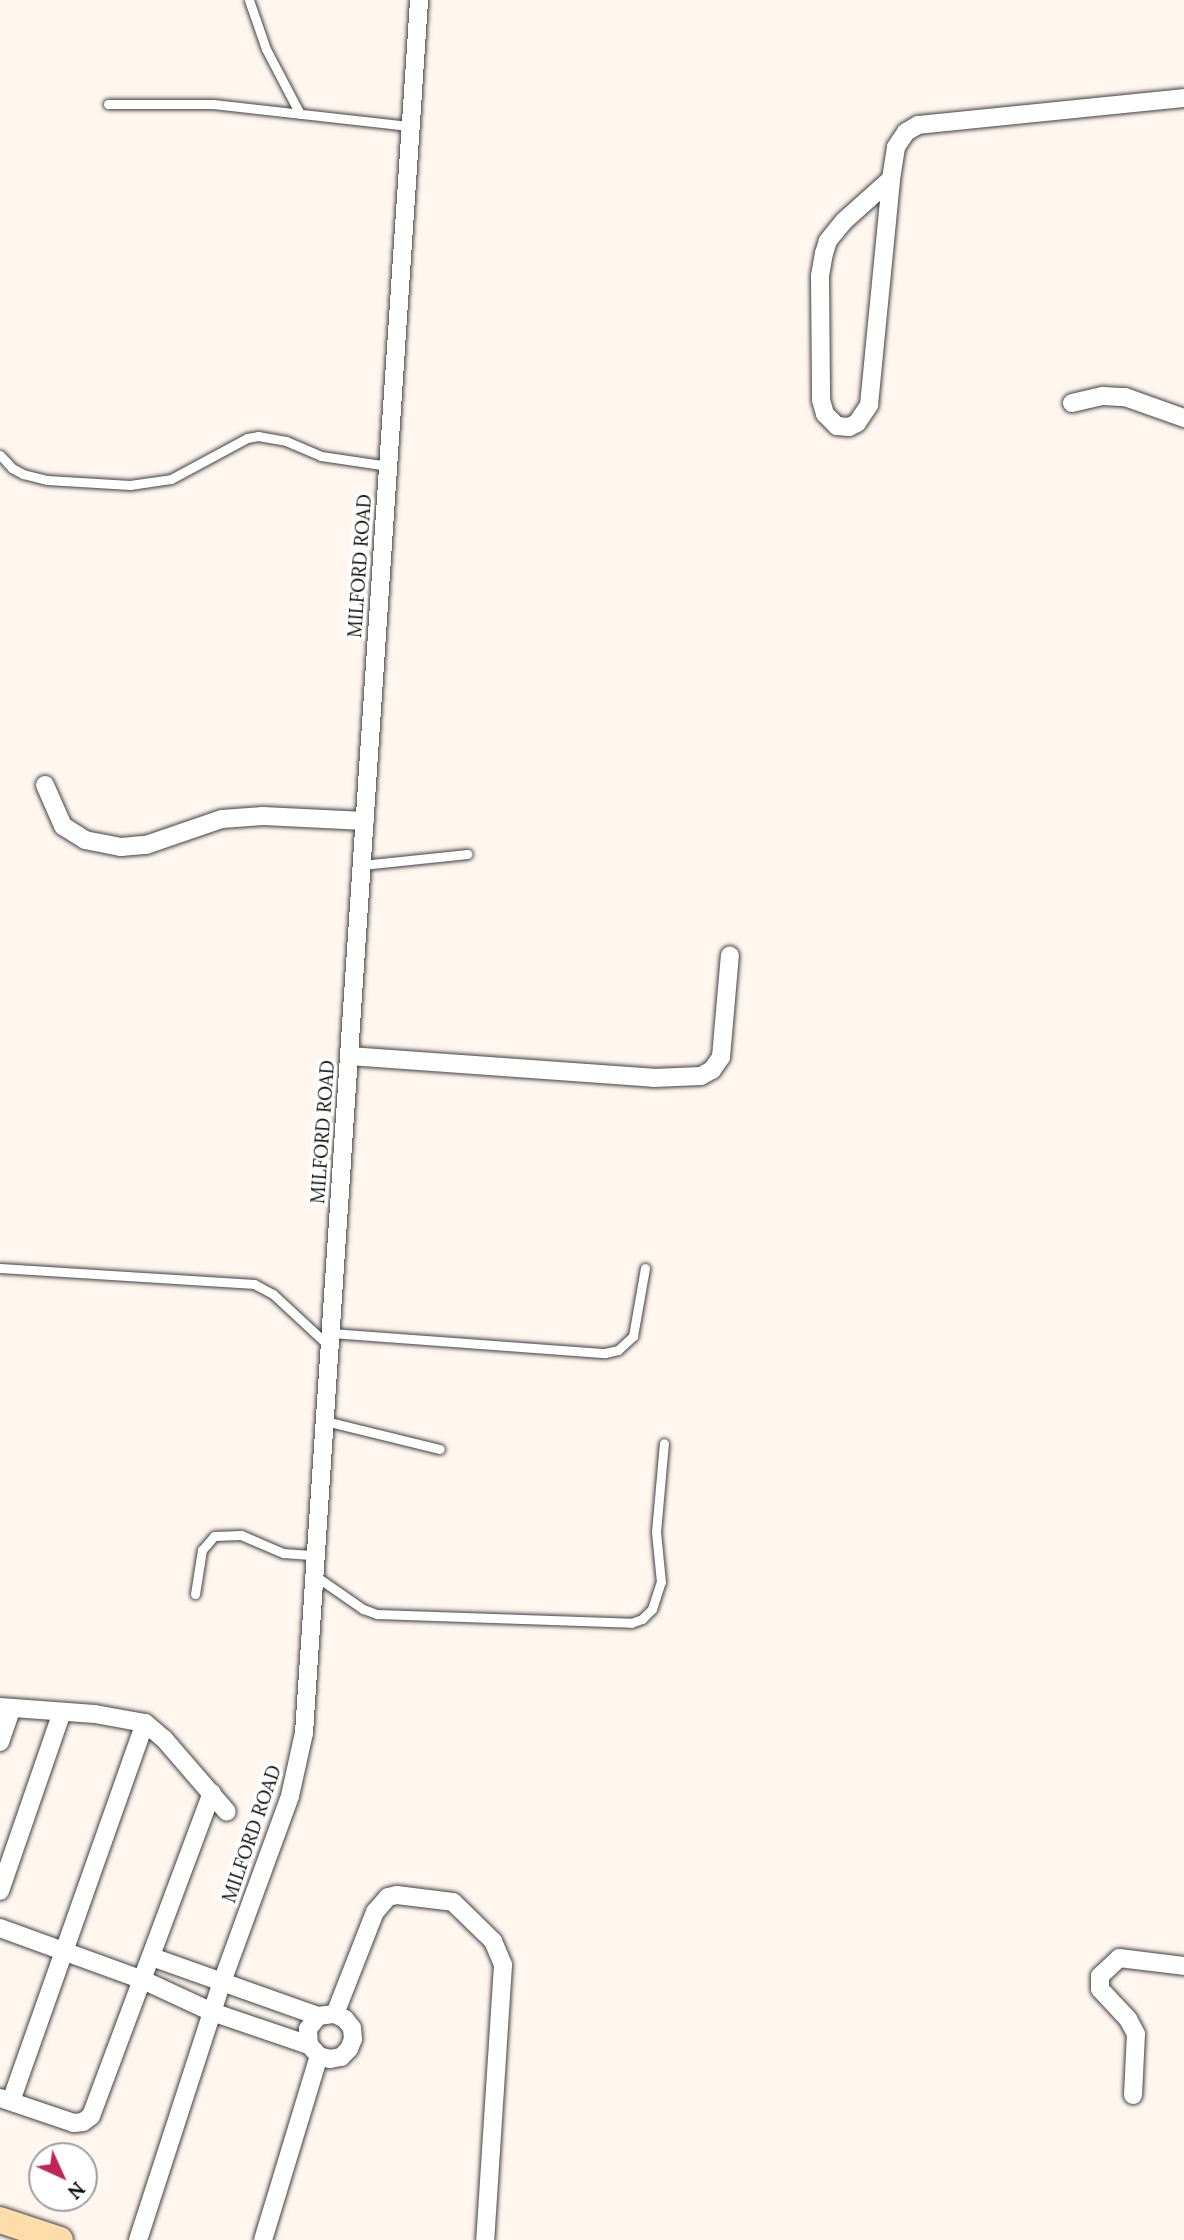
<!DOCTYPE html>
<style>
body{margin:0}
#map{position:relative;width:1184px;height:2240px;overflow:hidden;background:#fff7ef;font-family:Lora,serif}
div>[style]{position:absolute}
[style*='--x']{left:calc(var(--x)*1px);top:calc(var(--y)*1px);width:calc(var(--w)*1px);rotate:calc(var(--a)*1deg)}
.roads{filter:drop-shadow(0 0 2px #414141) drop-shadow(0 0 2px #414141)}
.lane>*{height:9px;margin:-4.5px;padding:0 4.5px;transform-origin:4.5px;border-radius:4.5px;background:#fff}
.street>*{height:18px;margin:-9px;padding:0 9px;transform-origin:9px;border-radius:9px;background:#fff}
.secondary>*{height:26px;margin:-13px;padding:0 13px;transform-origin:13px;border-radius:13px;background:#fda}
span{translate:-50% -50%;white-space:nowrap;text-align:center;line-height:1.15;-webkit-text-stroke:7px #fff;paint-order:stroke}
.street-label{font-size:19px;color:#0e0e0e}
.north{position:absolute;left:28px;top:2142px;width:70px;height:70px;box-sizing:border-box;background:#fff;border:2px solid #9f9f9f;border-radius:50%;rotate:135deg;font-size:19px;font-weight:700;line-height:28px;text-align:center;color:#0e0e0e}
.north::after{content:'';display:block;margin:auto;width:24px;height:32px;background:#c12458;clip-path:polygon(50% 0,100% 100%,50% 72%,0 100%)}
</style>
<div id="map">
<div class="roads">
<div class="lane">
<i style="--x:249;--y:0;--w:52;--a:70.9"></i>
<i style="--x:266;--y:49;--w:73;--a:62.4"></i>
<i style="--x:108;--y:104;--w:105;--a:0"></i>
<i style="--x:213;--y:104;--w:197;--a:6.4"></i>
<i style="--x:0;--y:455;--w:18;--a:47"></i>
<i style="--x:12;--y:468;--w:13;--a:29"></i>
<i style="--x:23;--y:474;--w:25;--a:14"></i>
<i style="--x:47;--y:480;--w:83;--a:3.4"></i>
<i style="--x:130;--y:485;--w:41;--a:-8.3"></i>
<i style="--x:171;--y:479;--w:86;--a:-28.3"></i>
<i style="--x:247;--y:438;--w:11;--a:-10"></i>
<i style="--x:258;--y:436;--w:28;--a:10"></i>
<i style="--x:286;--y:441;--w:38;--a:23"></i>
<i style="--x:321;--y:456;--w:68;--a:8.5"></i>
<i style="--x:362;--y:865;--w:106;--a:-6"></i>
<i style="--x:0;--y:1268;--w:255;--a:3.6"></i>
<i style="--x:254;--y:1284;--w:21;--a:28"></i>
<i style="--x:273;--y:1294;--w:76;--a:42.9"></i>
<i style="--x:331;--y:1333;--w:275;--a:4.2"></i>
<i style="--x:605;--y:1353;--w:13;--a:-13"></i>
<i style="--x:618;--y:1350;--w:21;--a:-43"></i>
<i style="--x:633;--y:1336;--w:69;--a:-80"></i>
<i style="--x:325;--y:1421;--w:118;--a:13.7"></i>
<i style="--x:314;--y:1575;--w:60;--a:34.8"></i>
<i style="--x:363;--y:1609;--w:15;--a:20"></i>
<i style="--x:377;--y:1614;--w:254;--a:2"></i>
<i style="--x:631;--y:1623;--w:12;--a:-20"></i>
<i style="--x:642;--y:1619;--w:14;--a:-45"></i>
<i style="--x:652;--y:1609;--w:28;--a:-72"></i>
<i style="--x:661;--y:1582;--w:50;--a:-95.7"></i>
<i style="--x:656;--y:1532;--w:89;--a:-84.9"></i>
<i style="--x:195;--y:1594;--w:45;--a:-81"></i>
<i style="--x:202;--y:1550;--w:18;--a:-49"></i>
<i style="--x:214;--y:1536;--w:27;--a:-2"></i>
<i style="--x:241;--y:1535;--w:46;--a:23.2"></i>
<i style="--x:283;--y:1553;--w:31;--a:4"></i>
</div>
<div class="street">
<i style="--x:891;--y:179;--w:63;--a:138.2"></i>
<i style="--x:844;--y:221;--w:26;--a:129"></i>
<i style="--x:828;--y:241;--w:13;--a:108"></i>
<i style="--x:824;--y:253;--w:23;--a:100"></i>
<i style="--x:820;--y:276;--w:124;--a:89.5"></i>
<i style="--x:821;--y:400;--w:15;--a:74"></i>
<i style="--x:825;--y:414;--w:17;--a:45"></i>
<i style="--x:837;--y:426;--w:12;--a:5"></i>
<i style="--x:849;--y:427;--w:9;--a:-27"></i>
<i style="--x:857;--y:423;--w:22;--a:-56"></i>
<i style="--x:869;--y:405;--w:227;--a:-84.4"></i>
<i style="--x:891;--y:179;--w:32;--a:-81"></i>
<i style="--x:896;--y:147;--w:18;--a:-56"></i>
<i style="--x:906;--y:132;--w:14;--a:-30"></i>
<i style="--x:918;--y:125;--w:267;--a:-5.8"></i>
<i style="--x:1072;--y:403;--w:32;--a:-13"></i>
<i style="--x:1103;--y:396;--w:22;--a:3"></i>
<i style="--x:1125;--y:397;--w:63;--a:19.6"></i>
<i style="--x:45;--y:785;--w:45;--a:66.3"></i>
<i style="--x:63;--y:826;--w:26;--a:32"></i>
<i style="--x:85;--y:840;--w:37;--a:11"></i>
<i style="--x:121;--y:847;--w:25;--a:-5"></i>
<i style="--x:146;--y:845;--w:80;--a:-18.9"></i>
<i style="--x:222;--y:819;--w:41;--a:-4.2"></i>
<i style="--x:263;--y:816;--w:102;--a:2.8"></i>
<i style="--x:349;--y:1056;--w:305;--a:4.1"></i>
<i style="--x:653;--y:1078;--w:48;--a:-2.4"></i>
<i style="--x:701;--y:1076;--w:13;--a:-29"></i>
<i style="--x:712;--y:1070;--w:16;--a:-55"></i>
<i style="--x:721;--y:1057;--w:102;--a:-85"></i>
<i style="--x:0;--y:1707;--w:95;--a:4.2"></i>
<i style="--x:95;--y:1714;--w:51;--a:10.2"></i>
<i style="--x:145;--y:1723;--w:25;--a:40"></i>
<i style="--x:164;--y:1739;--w:96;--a:49.2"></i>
<i style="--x:0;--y:1742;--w:36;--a:-71"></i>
<i style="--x:0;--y:1891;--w:189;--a:-70.9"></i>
<i style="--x:0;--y:1928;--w:152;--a:20"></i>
<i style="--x:143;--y:1980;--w:76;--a:24.9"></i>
<i style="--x:212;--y:2012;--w:102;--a:18.8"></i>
<i style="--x:152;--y:1957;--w:176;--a:19.6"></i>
<i style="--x:318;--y:2016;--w:17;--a:-7"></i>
<i style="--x:335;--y:2014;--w:11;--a:27"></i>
<i style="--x:345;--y:2019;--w:11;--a:52"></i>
<i style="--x:352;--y:2028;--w:11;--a:85"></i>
<i style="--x:353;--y:2039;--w:11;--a:112"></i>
<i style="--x:349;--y:2049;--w:11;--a:135"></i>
<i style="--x:341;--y:2057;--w:11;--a:170"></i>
<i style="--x:330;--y:2059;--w:11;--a:-165"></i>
<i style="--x:319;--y:2056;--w:15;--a:-132"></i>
<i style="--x:309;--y:2045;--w:16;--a:-94"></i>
<i style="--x:308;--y:2029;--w:16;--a:-52"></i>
<i style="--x:335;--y:2014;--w:110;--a:-68.6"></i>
<i style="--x:375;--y:1912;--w:20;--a:-49"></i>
<i style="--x:388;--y:1897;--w:9;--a:-13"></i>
<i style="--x:397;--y:1895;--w:56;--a:7.1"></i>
<i style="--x:453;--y:1902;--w:56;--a:44.3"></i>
<i style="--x:493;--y:1941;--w:26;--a:67"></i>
<i style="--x:503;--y:1965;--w:276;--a:93.7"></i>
<i style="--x:1133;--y:2095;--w:61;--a:-87.2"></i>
<i style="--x:1136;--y:2034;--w:17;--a:-118"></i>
<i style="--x:1128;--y:2019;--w:41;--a:-133"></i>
<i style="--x:1100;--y:1989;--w:13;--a:-90"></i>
<i style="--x:1100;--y:1976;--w:26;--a:-43"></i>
<i style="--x:1119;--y:1958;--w:65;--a:7"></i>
<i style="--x:0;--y:2098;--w:78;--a:18.7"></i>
<i style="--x:74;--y:2123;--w:9;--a:-6"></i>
<i style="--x:83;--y:2122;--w:10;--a:-37"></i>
<i style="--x:91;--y:2116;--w:345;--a:-69.5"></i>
<i style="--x:11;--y:2101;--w:401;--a:-70.5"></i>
<i style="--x:138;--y:2240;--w:271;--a:-72"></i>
<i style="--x:222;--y:1982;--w:198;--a:-69.9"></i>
<i style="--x:290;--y:1796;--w:65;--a:-77.5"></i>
<i style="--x:304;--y:1733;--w:1737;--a:-86.2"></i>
<i style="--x:263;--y:2240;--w:192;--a:-73.1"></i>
</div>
<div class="secondary">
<i style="--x:0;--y:2220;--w:63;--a:18.4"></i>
</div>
</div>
<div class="street-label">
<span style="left:360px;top:566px;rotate:-86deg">MILFORD ROAD</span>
<span style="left:323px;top:1132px;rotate:-86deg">MILFORD ROAD</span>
<span style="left:252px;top:1834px;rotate:-71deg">MILFORD ROAD</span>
</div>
<div class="north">N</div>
</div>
